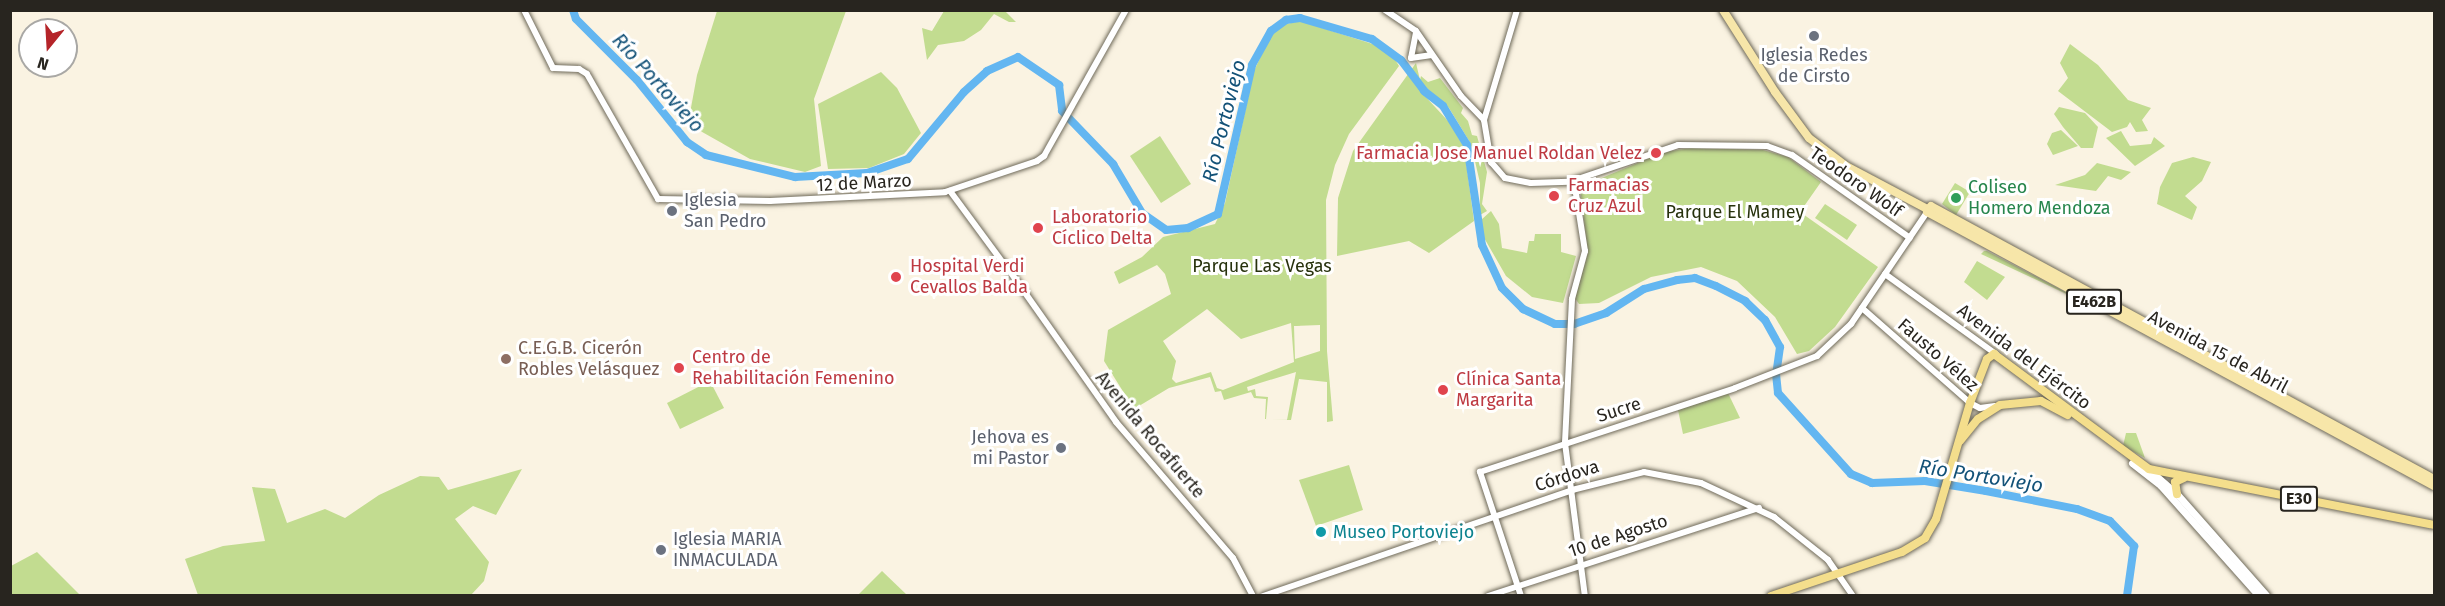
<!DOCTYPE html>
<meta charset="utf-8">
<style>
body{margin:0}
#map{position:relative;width:2445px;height:606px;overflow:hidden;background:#faf3e2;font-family:"Fira Sans",sans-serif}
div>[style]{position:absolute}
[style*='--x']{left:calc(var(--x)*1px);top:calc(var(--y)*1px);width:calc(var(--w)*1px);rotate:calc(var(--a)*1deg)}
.green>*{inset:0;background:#c2dc90}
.river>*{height:8px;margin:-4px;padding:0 4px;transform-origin:4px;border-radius:4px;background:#63b6f1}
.roads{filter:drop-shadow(0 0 2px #6f6a5a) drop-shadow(0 0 2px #6f6a5a)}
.tertiary>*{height:6px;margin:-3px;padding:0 3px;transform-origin:3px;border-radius:3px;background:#fff}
.secondary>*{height:7px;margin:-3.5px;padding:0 3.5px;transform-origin:3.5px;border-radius:3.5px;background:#fff}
.primary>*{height:8px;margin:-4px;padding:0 4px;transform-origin:4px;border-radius:4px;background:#f7e6a9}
.trunk>*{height:8px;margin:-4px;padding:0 4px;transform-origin:4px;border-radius:4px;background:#f4de8c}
.dots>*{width:16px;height:16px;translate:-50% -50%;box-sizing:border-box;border:3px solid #fff;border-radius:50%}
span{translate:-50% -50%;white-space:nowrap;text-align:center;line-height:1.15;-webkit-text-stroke:6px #fff;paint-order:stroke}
.shield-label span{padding:2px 4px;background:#fff;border:2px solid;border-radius:4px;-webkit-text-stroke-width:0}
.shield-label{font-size:16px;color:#28251f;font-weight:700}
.worship-label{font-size:18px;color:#5b616d}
.left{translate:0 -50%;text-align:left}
.right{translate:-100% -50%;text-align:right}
.health-label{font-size:18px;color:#be3a42}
.street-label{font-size:18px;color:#28251f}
.leisure-label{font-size:18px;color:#27864d}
.park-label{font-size:18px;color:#27320d}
.education-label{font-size:18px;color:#785e54}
.culture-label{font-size:18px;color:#0d838f}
.water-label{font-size:20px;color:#135278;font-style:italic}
.frame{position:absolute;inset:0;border:12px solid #28251f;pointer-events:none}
.north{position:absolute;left:18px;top:18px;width:60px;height:60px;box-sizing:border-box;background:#fff;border:2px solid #a9a8a5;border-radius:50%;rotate:198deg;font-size:16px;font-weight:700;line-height:24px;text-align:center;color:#28251f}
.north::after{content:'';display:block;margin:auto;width:21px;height:27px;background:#b52429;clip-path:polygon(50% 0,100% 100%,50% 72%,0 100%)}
</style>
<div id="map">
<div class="green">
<i style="clip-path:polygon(717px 11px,846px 11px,814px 99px,821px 166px,805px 172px,750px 159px,688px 124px,697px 75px)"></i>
<i style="clip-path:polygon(944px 11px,1005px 11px,1016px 22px,1009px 22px,994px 14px,981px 30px,964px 41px,938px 45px,927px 60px,922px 28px,932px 31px)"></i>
<i style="clip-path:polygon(evenodd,1300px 21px,1379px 46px,1393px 56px,1399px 66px,1349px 134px,1335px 165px,1326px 200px,1327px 351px,1333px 421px,1327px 422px,1327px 382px,1299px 379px,1291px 420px,1265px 419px,1266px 399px,1254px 398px,1251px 392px,1224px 400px,1221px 391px,1215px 392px,1210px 377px,1169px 388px,1134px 409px,1104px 361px,1108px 330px,1171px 294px,1165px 274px,1157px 265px,1119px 284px,1114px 272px,1142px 257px,1163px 237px,1215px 224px,1225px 203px,1254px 71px,1270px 36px,1282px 25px,1300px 21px,1207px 309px,1241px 339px,1291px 323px,1294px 362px,1223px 390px,1217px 388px,1211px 372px,1176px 383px,1172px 379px,1176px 361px,1163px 341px,1207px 309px,1300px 21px,1320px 325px,1320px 351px,1295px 359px,1294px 326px,1320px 325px,1300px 21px,1296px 372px,1287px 420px,1266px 419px,1268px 397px,1256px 396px,1255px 389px,1248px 391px,1247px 387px,1296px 372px)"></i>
<i style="clip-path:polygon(2070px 44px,2098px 65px,2128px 100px,2151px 108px,2142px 120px,2148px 131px,2136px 132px,2130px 122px,2127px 127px,2112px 132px,2058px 91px,2068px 78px,2060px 63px)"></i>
<i style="clip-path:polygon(1416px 63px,1420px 80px,1421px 76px,1428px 82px,1440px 78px,1463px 108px,1461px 113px,1468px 121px,1472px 135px,1477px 136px,1487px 172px,1482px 204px,1487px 211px,1480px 215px,1480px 183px,1471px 144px,1449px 108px,1421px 83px,1423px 94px,1449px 122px,1464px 147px,1474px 221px,1429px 253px,1409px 241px,1337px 256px,1338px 198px,1353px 151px)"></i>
<i style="clip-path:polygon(881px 72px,897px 88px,921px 133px,904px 154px,869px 168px,828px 169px,818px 104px)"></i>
<i style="clip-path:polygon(2059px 107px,2085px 113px,2098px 127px,2093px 148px,2081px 148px,2063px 127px,2054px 114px)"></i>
<i style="clip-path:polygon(2061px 130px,2078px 146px,2053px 155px,2047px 144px,2052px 133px)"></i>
<i style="clip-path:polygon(2121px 131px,2130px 146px,2151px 144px,2154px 137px,2165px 146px,2135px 166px,2106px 138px)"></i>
<i style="clip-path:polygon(1160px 136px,1191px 184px,1161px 203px,1130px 156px)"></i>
<i style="clip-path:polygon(1691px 148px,1763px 150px,1788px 157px,1821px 182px,1800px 212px,1878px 267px,1835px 327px,1809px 351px,1797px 354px,1775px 317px,1737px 281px,1701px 267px,1651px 277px,1599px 303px,1579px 304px,1575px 298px,1588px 253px,1580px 187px,1664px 152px)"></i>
<i style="clip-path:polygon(2193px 157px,2211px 162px,2202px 181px,2185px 196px,2197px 207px,2192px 220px,2157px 204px,2160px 187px,2172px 163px)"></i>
<i style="clip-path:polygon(2097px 163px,2131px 172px,2121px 180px,2108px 176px,2096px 191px,2055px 185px,2085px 175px)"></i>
<i style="clip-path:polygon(1955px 183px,1970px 192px,1956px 215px,1942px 204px)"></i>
<i style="clip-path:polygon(1825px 204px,1857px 225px,1847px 240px,1815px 218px)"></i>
<i style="clip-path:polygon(1491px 211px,1499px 224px,1502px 248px,1527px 253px,1529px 241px,1534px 241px,1535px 234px,1561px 234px,1561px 252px,1576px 256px,1563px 303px,1532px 297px,1506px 276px,1483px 236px,1481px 220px)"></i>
<i style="clip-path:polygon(1984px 251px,1987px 251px,2090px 305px,1981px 254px)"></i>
<i style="clip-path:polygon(1977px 261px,2005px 277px,1987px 300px,1964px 282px)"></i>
<i style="clip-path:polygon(710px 381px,724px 408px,680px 429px,667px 403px)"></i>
<i style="clip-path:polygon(1728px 393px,1740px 418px,1683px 434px,1678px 410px)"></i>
<i style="clip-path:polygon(2126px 433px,2136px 433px,2145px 458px,2123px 446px)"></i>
<i style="clip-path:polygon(1349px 465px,1363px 510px,1316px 526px,1299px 480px)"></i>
<i style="clip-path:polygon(522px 469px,496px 515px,473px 506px,455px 519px,489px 562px,484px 581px,471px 595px,198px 595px,185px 559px,223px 546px,265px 541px,252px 487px,275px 489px,287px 523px,325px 509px,345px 518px,379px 495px,420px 476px,439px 477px,448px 490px)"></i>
<i style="clip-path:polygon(37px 552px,80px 595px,11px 595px,11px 566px)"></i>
<i style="clip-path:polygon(882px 571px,907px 595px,858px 595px)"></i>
</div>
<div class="river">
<i style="--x:573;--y:10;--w:9;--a:72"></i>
<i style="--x:576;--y:19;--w:86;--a:45"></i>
<i style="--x:637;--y:80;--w:80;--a:51.1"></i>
<i style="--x:687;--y:142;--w:23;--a:34"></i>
<i style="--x:706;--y:155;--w:92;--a:13.9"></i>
<i style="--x:795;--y:177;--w:72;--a:-3.2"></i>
<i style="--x:867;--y:173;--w:43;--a:-18.9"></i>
<i style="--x:908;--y:159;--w:87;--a:-50.1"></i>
<i style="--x:964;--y:92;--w:31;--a:-42"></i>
<i style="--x:987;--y:71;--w:34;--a:-24"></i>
<i style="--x:1018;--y:57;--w:50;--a:34.3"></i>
<i style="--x:1059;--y:85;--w:26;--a:83"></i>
<i style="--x:1062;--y:111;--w:74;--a:46.1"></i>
<i style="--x:1113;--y:164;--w:57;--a:59.4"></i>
<i style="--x:1142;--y:213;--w:29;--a:35"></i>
<i style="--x:1166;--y:230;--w:22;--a:-5"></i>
<i style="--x:1188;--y:228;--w:33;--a:-25"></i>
<i style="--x:1218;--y:214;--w:153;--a:-77.1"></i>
<i style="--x:1252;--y:65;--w:39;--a:-61"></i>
<i style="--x:1271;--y:31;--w:19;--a:-36"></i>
<i style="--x:1286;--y:20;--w:14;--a:-8"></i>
<i style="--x:1300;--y:18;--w:75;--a:16.3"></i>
<i style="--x:1372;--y:39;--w:36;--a:36"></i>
<i style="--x:1401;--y:60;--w:39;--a:53"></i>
<i style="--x:1424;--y:91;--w:24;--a:38"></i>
<i style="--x:1443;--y:106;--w:46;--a:58.4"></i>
<i style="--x:1467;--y:145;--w:101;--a:81.5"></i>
<i style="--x:1482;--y:245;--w:47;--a:65.1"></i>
<i style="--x:1502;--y:288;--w:30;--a:45"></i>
<i style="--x:1523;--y:309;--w:35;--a:25"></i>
<i style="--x:1555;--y:324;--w:19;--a:0"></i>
<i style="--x:1574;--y:324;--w:34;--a:-19"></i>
<i style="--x:1606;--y:313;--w:45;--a:-32.3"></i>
<i style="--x:1644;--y:289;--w:34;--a:-15"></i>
<i style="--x:1677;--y:280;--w:18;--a:-6"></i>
<i style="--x:1695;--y:278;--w:22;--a:21"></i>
<i style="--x:1716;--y:286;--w:33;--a:27"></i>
<i style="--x:1745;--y:301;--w:28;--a:44"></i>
<i style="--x:1765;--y:320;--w:31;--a:61"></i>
<i style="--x:1780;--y:347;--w:27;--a:98"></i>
<i style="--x:1776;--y:374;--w:19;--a:84"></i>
<i style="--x:1778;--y:393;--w:109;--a:48"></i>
<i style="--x:1851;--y:474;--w:23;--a:23"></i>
<i style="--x:1872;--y:483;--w:53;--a:-2.2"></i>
<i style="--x:1925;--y:481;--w:62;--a:9.3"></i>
<i style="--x:1986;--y:491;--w:93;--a:11.2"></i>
<i style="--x:2077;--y:509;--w:35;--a:20"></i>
<i style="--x:2110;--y:521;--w:35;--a:46"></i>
<i style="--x:2134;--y:546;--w:50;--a:98"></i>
</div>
<div class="roads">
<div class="tertiary">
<i style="--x:524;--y:10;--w:65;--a:63.4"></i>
<i style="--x:553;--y:68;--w:26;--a:2"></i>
<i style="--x:579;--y:69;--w:9;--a:32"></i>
<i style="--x:587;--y:74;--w:144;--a:60.4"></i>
<i style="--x:658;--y:199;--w:112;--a:1"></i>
<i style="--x:770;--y:201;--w:175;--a:-2.9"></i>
<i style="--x:945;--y:192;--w:97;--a:-18.6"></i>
<i style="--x:1037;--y:161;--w:9;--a:-36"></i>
<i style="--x:1044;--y:156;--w:167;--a:-60.7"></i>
<i style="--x:1385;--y:10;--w:37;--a:34"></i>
<i style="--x:1416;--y:31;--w:79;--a:55.3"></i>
<i style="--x:1461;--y:96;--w:33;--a:46"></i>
<i style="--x:1484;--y:120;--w:43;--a:80.5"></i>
<i style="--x:1491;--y:162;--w:21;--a:49"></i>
<i style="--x:1505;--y:178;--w:26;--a:11"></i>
<i style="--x:1531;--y:183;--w:38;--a:-2"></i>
<i style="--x:1569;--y:182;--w:115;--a:-18.7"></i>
<i style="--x:1678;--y:145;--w:89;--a:0.6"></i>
<i style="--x:1767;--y:146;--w:27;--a:20"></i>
<i style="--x:1792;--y:155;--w:144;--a:35.1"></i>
<i style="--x:1411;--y:58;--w:26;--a:-79"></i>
<i style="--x:1411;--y:58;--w:21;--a:-8"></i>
<i style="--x:1484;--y:120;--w:115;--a:-73.3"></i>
<i style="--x:1574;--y:181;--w:71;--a:81.1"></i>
<i style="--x:1585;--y:251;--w:50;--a:105.2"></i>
<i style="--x:1572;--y:299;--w:144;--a:92.8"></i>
<i style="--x:1565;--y:443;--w:154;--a:82.6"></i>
<i style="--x:950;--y:191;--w:89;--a:53.6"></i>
<i style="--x:1004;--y:263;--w:194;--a:54.8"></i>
<i style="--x:1116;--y:422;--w:179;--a:49.3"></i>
<i style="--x:1233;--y:558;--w:43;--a:62.2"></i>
<i style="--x:1885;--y:274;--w:137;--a:35.8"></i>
<i style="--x:1862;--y:308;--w:144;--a:41.3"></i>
<i style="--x:1970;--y:403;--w:11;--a:27"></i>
<i style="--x:1980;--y:408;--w:15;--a:-8"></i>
<i style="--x:1263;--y:596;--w:327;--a:-18.9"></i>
<i style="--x:1572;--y:490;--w:74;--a:-14"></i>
<i style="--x:1644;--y:472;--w:58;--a:10.9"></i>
<i style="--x:1701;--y:483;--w:81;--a:25"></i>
<i style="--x:1774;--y:517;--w:69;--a:38.5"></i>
<i style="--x:1828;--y:560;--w:44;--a:55.2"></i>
<i style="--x:1488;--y:596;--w:285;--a:-18"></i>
<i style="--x:1521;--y:596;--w:131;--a:-108.3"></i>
<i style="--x:1480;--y:472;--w:268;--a:-18.2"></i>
<i style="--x:1735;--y:388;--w:88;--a:-21.3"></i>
<i style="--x:1817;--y:356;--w:47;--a:-43.3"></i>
<i style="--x:1851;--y:324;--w:135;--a:-55.8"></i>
</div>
<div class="secondary">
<i style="--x:2132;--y:463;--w:37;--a:38"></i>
<i style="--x:2161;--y:486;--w:147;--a:48.3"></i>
<i style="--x:2148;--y:469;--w:38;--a:41"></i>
<i style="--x:2177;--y:494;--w:136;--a:48.6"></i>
</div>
<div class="primary">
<i style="--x:1723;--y:10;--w:97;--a:57.6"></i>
<i style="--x:1775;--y:92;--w:57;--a:53.5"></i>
<i style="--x:1809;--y:138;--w:46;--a:37.1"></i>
<i style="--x:1846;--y:166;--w:94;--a:27.9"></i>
<i style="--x:2434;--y:479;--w:572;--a:-151.51"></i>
<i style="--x:1931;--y:206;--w:7;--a:124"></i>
<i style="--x:1927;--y:212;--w:576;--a:28.39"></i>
</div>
<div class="trunk">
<i style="--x:1960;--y:441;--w:28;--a:-51"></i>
<i style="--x:1978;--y:419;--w:26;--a:-32"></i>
<i style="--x:2000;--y:405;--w:41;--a:-5.6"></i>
<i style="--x:2041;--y:401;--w:30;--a:28"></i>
<i style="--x:2177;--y:494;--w:12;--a:-99"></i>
<i style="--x:2175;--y:482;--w:10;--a:-24"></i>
<i style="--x:1771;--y:596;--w:138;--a:-18.6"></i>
<i style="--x:1902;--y:552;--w:27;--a:-31"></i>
<i style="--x:1925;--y:538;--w:22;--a:-60"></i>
<i style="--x:1936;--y:519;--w:121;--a:-73.7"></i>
<i style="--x:1970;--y:403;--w:47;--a:-68.9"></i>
<i style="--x:1987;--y:359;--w:9;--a:-36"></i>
<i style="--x:1994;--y:354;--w:193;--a:36.6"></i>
<i style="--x:2149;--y:469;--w:290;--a:11.1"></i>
</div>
</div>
<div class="dots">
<i style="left:1814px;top:36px;background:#6b7280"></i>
<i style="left:1656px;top:153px;background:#e0444e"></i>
<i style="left:1554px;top:196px;background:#e0444e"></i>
<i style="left:1956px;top:198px;background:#2e9e5b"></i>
<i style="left:672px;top:211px;background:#6b7280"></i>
<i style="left:1038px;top:228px;background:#e0444e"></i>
<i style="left:896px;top:277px;background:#e0444e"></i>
<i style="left:506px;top:359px;background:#8d6e63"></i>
<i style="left:679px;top:368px;background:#e0444e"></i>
<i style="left:1443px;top:390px;background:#e0444e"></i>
<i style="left:1061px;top:448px;background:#6b7280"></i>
<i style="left:1321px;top:532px;background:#0f9aa8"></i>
<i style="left:661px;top:550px;background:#6b7280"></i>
</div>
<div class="shield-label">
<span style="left:2094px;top:302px">E462B</span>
<span style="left:2299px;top:499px">E30</span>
</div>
<div class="worship-label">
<span style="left:1814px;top:66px">Iglesia Redes<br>de Cirsto</span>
<span class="left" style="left:684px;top:211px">Iglesia<br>San Pedro</span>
<span class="right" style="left:1049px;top:448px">Jehova es<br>mi Pastor</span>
<span class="left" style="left:673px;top:550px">Iglesia MARIA<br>INMACULADA</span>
</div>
<div class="health-label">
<span class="right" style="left:1642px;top:153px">Farmacia Jose Manuel Roldan Velez</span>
<span class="left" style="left:1568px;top:196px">Farmacias<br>Cruz Azul</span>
<span class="left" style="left:1052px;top:228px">Laboratorio<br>Cíclico Delta</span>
<span class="left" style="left:910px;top:277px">Hospital Verdi<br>Cevallos Balda</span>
<span class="left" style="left:692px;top:368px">Centro de<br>Rehabilitación Femenino</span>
<span class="left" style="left:1456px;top:390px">Clínica Santa<br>Margarita</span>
</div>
<div class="street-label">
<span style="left:1856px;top:182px;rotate:35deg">Teodoro Wolf</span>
<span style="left:864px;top:183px;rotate:-3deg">12 de Marzo</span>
<span style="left:2218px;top:352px;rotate:28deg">Avenida 15 de Abril</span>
<span style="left:1938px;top:355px;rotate:41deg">Fausto Vélez</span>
<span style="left:2024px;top:357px;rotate:37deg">Avenida del Ejército</span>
<span style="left:1619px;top:410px;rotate:-18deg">Sucre</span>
<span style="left:1150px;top:435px;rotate:50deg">Avenida Rocafuerte</span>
<span style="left:1567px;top:476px;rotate:-18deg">Córdova</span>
<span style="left:1618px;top:536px;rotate:-18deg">10 de Agosto</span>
</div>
<div class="leisure-label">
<span class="left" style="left:1968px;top:198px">Coliseo<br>Homero Mendoza</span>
</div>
<div class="park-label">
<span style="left:1735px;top:212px">Parque El Mamey</span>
<span style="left:1262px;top:266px">Parque Las Vegas</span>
</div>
<div class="education-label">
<span class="left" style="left:518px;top:359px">C.E.G.B. Cicerón<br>Robles Velásquez</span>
</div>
<div class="culture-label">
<span class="left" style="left:1333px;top:532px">Museo Portoviejo</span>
</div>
<div class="water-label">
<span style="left:658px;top:83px;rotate:48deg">Río Portoviejo</span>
<span style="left:1224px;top:121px;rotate:-76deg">Río Portoviejo</span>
<span style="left:1981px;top:476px;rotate:9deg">Río Portoviejo</span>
</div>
<div class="frame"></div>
<div class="north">N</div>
</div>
